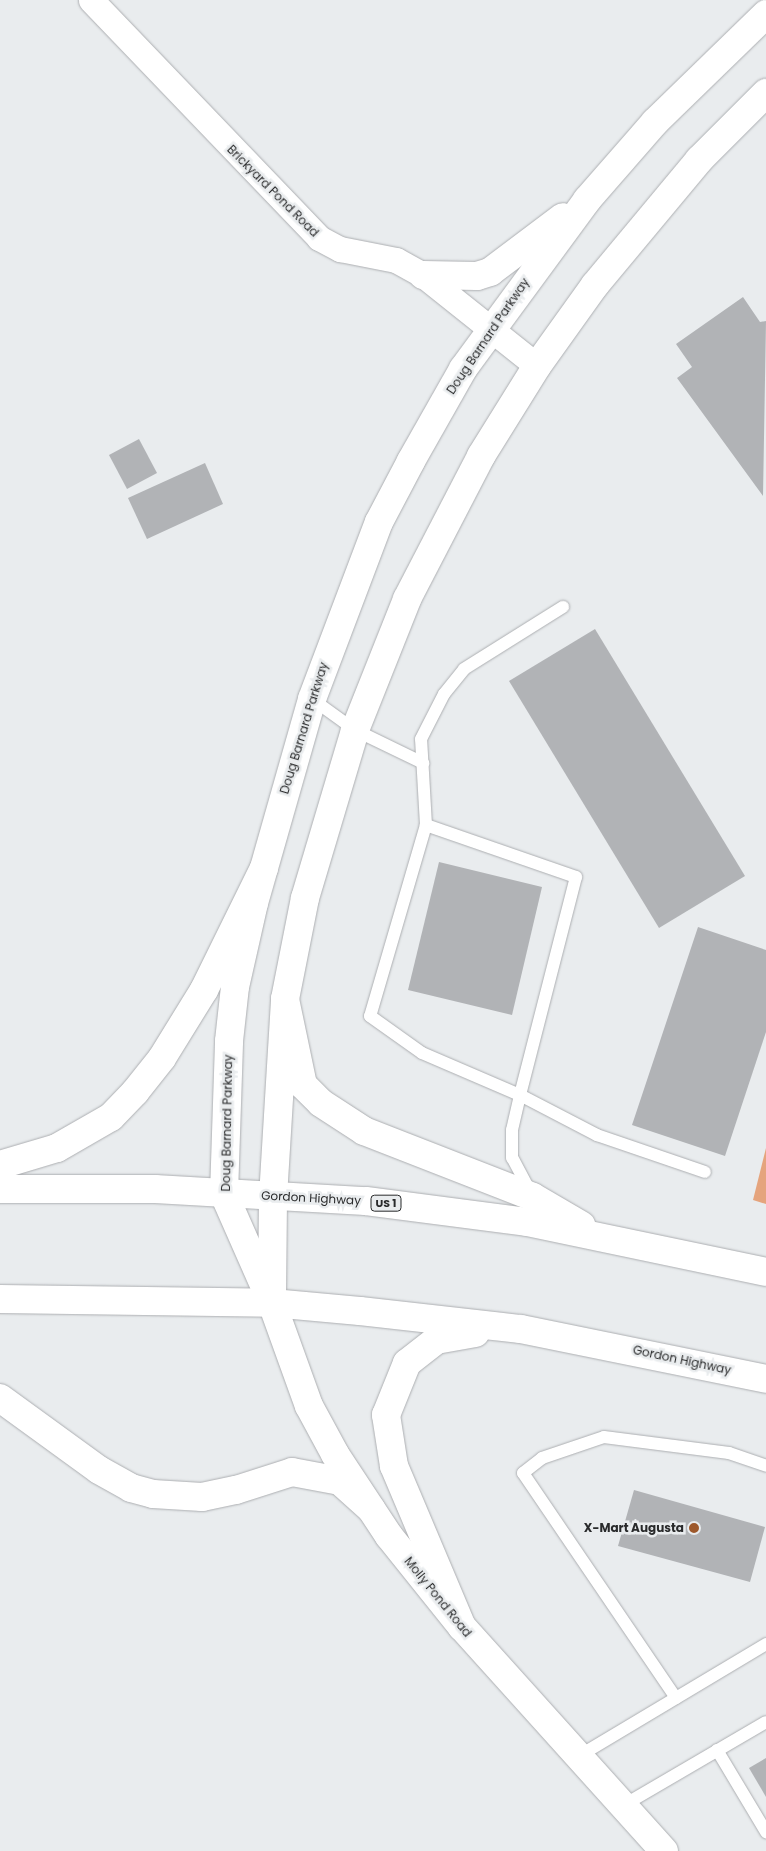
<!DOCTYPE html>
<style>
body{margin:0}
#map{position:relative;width:766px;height:1851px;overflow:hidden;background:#e9ecee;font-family:Poppins,sans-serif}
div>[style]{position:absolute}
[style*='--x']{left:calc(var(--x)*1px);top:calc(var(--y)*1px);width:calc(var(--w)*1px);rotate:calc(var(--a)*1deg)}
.forest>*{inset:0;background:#e5a47d}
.building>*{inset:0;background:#b1b3b6}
.roads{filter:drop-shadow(0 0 1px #acaeb1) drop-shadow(0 0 1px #acaeb1)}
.lane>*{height:12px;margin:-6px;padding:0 6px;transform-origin:6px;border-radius:6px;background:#fff}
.street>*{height:25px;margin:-12.5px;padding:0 12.5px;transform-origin:12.5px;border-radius:12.5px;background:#fff}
.secondary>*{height:28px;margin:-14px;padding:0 14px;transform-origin:14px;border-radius:14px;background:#fff}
.highway>*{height:28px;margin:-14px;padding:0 14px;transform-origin:14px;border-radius:14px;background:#fff}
.dots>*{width:14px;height:14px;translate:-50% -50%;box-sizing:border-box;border:2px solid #e9ecee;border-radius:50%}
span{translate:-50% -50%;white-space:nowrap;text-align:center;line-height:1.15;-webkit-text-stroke:5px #e9ecee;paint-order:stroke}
.shield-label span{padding:1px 4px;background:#e9ecee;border:1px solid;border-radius:4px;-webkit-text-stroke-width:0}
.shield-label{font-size:11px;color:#292a2b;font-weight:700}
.street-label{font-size:12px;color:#292a2b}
.poi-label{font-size:12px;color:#292a2b;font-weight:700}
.right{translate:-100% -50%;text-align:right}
</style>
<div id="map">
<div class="forest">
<i style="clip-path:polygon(766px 1148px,766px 1204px,753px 1200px)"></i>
</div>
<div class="building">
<i style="clip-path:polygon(743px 297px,760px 322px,766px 321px,763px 496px,677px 378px,692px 367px,676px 344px)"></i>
<i style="clip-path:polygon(139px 439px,157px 473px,127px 489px,109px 455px)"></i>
<i style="clip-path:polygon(205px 463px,223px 504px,147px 539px,128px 498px)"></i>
<i style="clip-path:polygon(595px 629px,745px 876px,659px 928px,509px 681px)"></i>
<i style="clip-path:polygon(439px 862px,542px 887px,512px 1015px,408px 990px)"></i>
<i style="clip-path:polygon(698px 927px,766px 950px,766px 1032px,725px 1156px,632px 1125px)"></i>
<i style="clip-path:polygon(634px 1490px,765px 1527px,750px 1582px,618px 1546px)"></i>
<i style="clip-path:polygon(766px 1758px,766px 1797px,749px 1768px)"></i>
</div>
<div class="roads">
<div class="lane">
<i style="--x:312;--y:699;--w:53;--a:35.8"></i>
<i style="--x:355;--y:730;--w:76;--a:25.9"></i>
<i style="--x:426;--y:825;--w:86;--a:-93.3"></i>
<i style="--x:421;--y:739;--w:51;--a:-62.9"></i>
<i style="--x:444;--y:694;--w:32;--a:-51"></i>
<i style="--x:464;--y:669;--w:117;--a:-32.1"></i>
<i style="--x:531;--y:1193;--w:40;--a:-118"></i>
<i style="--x:512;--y:1158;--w:28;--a:-90"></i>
<i style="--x:512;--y:1130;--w:36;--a:-77"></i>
<i style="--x:520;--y:1095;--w:225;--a:-75.6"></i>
<i style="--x:576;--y:877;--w:159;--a:-160.9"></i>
<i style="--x:426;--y:825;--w:199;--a:106.3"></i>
<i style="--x:370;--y:1016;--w:64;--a:35.4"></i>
<i style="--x:422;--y:1053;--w:107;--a:23.2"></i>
<i style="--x:520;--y:1095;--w:87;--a:27.5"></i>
<i style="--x:597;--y:1135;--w:114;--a:18.9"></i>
<i style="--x:676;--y:1698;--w:272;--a:-124.2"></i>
<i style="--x:523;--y:1473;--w:24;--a:-38"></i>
<i style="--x:542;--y:1458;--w:65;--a:-18.7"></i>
<i style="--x:604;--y:1437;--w:126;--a:7.3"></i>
<i style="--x:729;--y:1453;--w:39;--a:19"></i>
<i style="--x:717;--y:1750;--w:96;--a:59.1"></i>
<i style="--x:579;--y:1756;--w:218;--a:-30.9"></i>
<i style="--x:624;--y:1805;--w:164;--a:-30.3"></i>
</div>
<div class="street">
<i style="--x:91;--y:0;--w:330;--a:46.2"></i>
<i style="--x:319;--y:238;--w:24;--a:28"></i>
<i style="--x:340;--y:249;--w:57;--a:11.1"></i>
<i style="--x:396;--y:260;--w:31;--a:29"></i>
<i style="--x:423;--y:275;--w:146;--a:38.6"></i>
</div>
<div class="secondary">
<i style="--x:423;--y:275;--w:54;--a:1.1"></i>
<i style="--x:477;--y:276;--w:14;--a:-17"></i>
<i style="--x:490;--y:272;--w:91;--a:-37"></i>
<i style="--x:272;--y:1294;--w:97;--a:-89.4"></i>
<i style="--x:273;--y:1197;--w:198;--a:-86.5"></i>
<i style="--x:285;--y:999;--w:103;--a:-78.8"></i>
<i style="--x:305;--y:898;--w:175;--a:-73.4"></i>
<i style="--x:355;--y:730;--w:141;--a:-68.3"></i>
<i style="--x:407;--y:599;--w:161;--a:-62.6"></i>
<i style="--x:481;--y:456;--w:106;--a:-58.1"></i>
<i style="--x:537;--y:366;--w:100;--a:-54.4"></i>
<i style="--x:595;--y:285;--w:163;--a:-50.2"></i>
<i style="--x:699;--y:160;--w:95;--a:-45"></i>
<i style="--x:664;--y:1851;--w:302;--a:-132"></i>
<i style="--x:462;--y:1627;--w:117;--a:-128.7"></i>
<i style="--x:389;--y:1536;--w:98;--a:-123.4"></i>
<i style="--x:335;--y:1454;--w:55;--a:-118.4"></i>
<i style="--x:309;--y:1406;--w:109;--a:-109.8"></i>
<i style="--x:272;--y:1303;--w:119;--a:-113.8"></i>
<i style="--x:224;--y:1194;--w:153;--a:-88.1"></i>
<i style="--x:229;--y:1041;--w:54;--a:-83.7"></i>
<i style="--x:235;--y:987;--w:86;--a:-77.3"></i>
<i style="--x:254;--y:903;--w:212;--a:-74.1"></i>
<i style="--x:312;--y:699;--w:189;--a:-69.3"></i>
<i style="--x:379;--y:522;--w:69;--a:-62.3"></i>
<i style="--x:411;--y:461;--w:106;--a:-60.5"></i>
<i style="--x:463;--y:369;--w:210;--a:-53.7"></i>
<i style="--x:587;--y:200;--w:103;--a:-48.9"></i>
<i style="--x:655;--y:122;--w:155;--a:-44.2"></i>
</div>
<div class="highway">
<i style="--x:285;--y:999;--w:88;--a:78.2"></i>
<i style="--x:303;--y:1085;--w:25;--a:45"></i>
<i style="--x:321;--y:1103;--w:51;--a:33.1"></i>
<i style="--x:364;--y:1131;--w:181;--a:21.3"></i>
<i style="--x:533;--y:1197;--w:56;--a:30.3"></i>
<i style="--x:0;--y:1165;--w:59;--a:-16.6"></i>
<i style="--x:57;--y:1148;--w:62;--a:-29.9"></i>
<i style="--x:111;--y:1117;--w:35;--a:-46"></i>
<i style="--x:135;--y:1092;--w:43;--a:-51.5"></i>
<i style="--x:162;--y:1058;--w:80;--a:-58.3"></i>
<i style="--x:204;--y:990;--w:136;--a:-63.8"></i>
<i style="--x:0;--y:1189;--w:155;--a:0"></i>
<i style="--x:155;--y:1189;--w:211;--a:3.3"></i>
<i style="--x:366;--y:1201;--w:162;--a:7.4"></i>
<i style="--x:527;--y:1222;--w:244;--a:11.8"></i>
<i style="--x:0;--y:1299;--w:272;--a:0.8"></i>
<i style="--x:272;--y:1303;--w:88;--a:5.2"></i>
<i style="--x:360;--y:1311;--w:162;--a:6.4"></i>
<i style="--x:521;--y:1329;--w:250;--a:11.5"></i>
<i style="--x:0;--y:1398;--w:122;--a:36"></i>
<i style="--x:99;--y:1470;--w:37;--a:29"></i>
<i style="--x:131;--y:1488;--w:23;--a:15"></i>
<i style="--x:153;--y:1494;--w:49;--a:3.5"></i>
<i style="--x:202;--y:1497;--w:35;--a:-12"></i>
<i style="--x:236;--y:1490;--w:59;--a:-17.8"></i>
<i style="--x:292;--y:1472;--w:49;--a:10.6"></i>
<i style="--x:340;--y:1481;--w:42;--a:42.1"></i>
<i style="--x:462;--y:1627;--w:175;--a:-112.9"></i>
<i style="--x:394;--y:1466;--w:52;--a:-98.9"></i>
<i style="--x:386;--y:1415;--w:56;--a:-68"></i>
<i style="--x:407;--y:1363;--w:37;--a:-38"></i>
<i style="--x:436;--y:1340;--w:40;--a:-10"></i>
</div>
</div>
<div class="dots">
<i style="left:694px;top:1528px;background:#9d582b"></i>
</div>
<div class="shield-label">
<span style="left:386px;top:1203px">US 1</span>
</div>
<div class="street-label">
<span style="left:273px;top:191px;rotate:45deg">Brickyard Pond Road</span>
<span style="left:488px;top:336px;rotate:-56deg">Doug Barnard Parkway</span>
<span style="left:304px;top:728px;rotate:-73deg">Doug Barnard Parkway</span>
<span style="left:227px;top:1123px;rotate:-89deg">Doug Barnard Parkway</span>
<span style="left:311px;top:1198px;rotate:3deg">Gordon Highway</span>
<span style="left:682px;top:1360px;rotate:12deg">Gordon Highway</span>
<span style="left:438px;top:1597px;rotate:51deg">Molly Pond Road</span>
</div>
<div class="poi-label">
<span class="right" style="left:684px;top:1528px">X-Mart Augusta</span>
</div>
</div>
